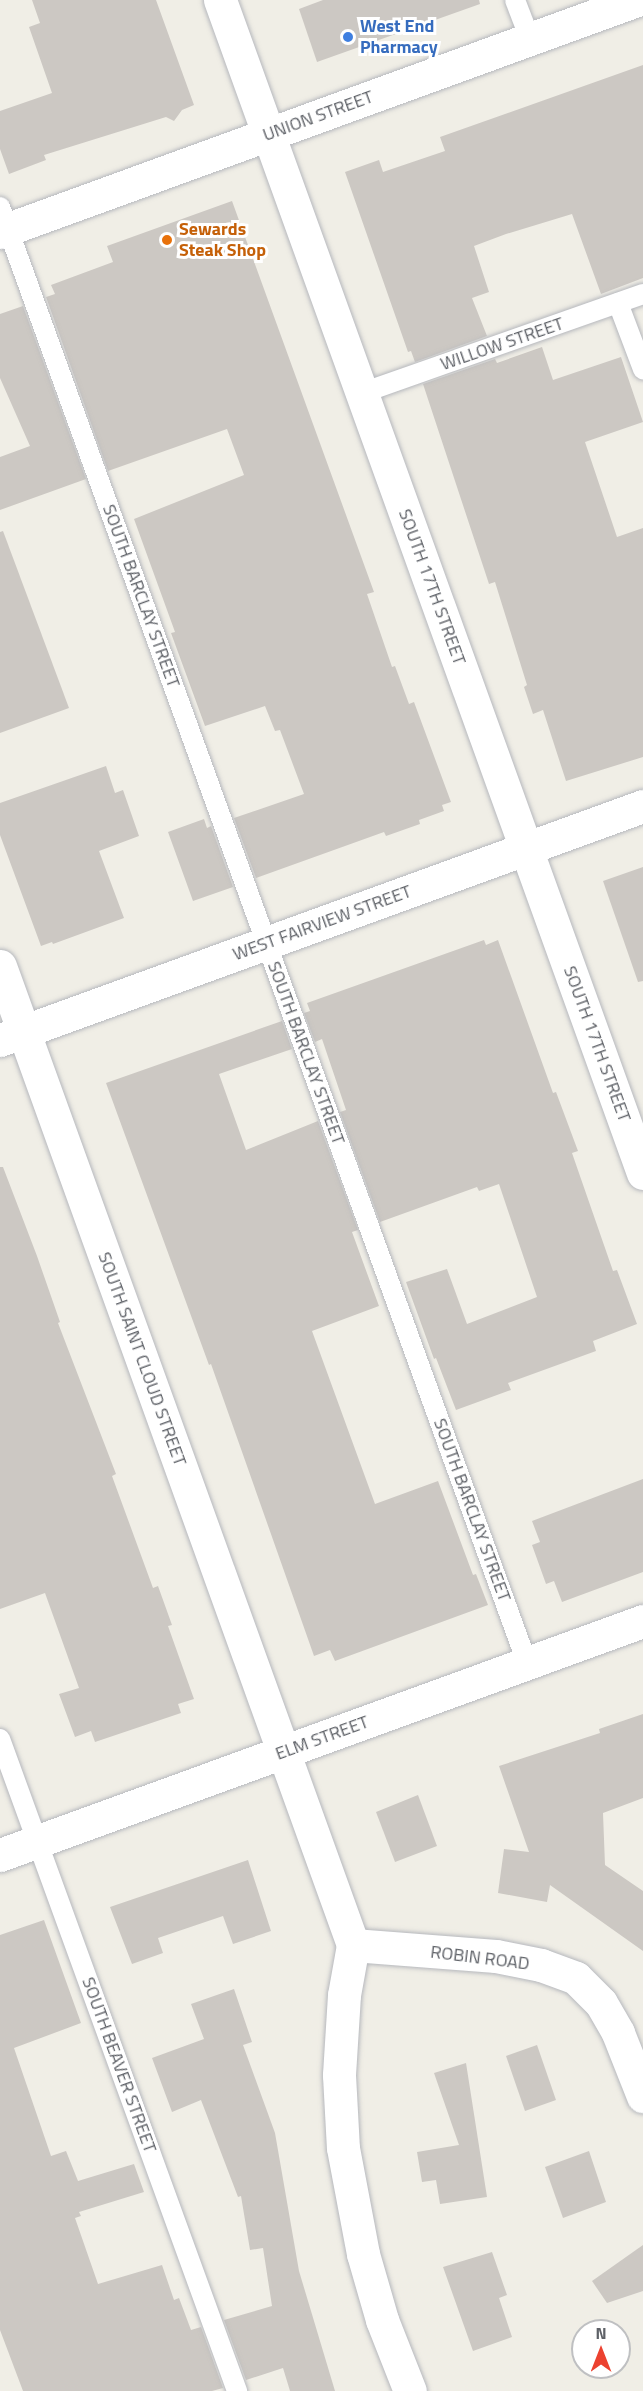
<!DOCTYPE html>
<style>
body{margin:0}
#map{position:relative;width:643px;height:2391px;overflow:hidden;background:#f0eee6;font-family:"Titillium Web",sans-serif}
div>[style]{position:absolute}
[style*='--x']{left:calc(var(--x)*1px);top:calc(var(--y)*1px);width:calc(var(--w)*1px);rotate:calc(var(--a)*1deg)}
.building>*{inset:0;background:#ccc8c3}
.roads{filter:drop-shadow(0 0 2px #b6b8bd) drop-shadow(0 0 2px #b6b8bd)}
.lane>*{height:20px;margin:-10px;padding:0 10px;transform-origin:10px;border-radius:10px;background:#fff}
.street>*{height:33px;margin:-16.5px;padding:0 16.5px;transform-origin:16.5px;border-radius:16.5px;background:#fff}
.secondary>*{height:33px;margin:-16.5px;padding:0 16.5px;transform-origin:16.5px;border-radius:16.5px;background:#fff}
.dots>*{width:16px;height:16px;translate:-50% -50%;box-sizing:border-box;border:3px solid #fff;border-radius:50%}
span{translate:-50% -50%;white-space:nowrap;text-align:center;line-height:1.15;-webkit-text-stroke:6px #fff;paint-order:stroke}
.shop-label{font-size:18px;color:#366cbe;font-weight:700}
.left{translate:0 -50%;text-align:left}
.street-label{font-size:18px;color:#5e6167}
.food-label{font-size:18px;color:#c56008;font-weight:700}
.north{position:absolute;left:571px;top:2319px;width:60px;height:60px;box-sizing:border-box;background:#fff;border:2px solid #bfc0c2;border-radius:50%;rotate:0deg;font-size:16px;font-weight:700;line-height:24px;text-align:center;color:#5e6167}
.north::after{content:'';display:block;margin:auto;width:21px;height:27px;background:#ec4230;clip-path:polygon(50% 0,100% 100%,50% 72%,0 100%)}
</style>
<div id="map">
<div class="building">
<i style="clip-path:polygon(32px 0,156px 0,194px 105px,182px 110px,174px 121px,166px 117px,44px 155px,46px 160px,9px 174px,0 149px,0 111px,52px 93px,29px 27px,40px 23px)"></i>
<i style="clip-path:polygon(323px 0,479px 0,480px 4px,317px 62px,299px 9px)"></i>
<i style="clip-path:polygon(643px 65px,643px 278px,601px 294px,572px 214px,506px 234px,474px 246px,489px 292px,472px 298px,487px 336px,415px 362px,411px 351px,408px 352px,345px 172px,379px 160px,383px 172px,445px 151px,440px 137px)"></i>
<i style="clip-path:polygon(232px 201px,374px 592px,367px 594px,392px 667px,395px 666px,409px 704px,414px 702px,451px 802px,442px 805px,444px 811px,419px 820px,420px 824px,386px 836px,384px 832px,256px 878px,234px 818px,304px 794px,280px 730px,275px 731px,265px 706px,205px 726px,171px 633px,175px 632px,134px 519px,244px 475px,227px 429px,108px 471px,46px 297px,55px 294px,51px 285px,113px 262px,107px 246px)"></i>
<i style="clip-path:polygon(23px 306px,86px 479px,0 510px,0 457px,30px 446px,0 378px,0 314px)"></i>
<i style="clip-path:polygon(542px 347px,553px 380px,621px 357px,643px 422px,585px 442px,617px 537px,643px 528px,643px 757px,566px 781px,543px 710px,533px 714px,524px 687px,527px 685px,495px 582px,489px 584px,423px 384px,495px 359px,497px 363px)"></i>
<i style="clip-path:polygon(3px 531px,69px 708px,0 733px,0 532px)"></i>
<i style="clip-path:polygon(106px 766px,115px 793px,123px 790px,139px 836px,99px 851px,124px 918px,53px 944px,52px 942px,41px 946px,0 835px,0 803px)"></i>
<i style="clip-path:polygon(204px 819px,207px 828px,211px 826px,233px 887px,193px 901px,168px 832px)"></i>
<i style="clip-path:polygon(643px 867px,643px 981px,638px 982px,603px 881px)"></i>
<i style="clip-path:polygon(484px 940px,486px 945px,498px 940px,553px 1093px,556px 1092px,578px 1151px,572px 1153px,613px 1271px,617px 1270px,637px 1324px,593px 1341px,596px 1351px,508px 1383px,511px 1390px,456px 1410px,436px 1358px,434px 1359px,406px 1282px,447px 1269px,467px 1324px,537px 1297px,499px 1184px,479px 1191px,477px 1187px,380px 1222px,340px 1112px,346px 1110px,322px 1039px,315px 1042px,304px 1013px,310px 1011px,307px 1003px)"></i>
<i style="clip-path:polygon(282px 1021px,292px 1049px,219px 1074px,246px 1150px,318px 1121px,358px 1230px,352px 1232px,379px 1306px,312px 1331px,375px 1504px,438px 1481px,473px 1575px,476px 1574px,488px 1605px,335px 1661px,330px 1650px,314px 1656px,211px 1364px,209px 1365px,106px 1083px)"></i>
<i style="clip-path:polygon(0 1167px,3px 1167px,37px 1256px,60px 1322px,58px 1323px,116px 1474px,112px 1476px,153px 1588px,158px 1586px,172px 1625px,168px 1626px,194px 1699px,178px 1704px,181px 1713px,95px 1742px,91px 1731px,75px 1737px,59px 1694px,79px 1688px,45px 1593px,0 1609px)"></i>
<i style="clip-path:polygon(643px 1479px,643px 1572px,562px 1602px,554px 1581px,546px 1584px,532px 1545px,540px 1542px,532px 1521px)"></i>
<i style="clip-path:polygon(643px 1714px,643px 1798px,603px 1813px,605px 1865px,643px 1891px,643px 1951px,550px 1885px,547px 1902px,498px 1893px,504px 1849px,529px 1852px,499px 1766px,600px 1733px,599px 1729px)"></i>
<i style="clip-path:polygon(418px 1795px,437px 1846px,395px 1862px,376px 1812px)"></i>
<i style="clip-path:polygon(248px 1860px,271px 1931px,233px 1944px,223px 1916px,158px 1938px,163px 1953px,132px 1964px,110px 1907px)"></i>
<i style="clip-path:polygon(44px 1920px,81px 2023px,14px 2048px,51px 2156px,66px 2151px,78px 2181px,134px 2164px,144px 2192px,79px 2212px,81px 2216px,75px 2218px,98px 2284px,162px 2265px,174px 2300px,179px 2298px,191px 2330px,201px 2327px,223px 2388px,212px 2391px,23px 2391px,0 2330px,0 1935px)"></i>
<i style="clip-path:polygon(234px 1989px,252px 2042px,243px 2045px,275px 2133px,299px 2271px,335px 2391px,290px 2391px,283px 2368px,246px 2380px,224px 2320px,272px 2306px,263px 2248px,250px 2250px,241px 2196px,238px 2197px,201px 2100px,172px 2112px,152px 2058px,204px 2039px,191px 2004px)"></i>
<i style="clip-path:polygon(537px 2045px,556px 2100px,525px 2111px,506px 2056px)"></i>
<i style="clip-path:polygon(466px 2063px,487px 2197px,440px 2204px,436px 2180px,422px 2182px,417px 2152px,459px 2145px,434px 2073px)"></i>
<i style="clip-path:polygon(589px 2151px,606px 2202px,563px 2218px,545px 2167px)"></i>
<i style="clip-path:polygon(643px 2245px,643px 2291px,607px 2303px,592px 2281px)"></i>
<i style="clip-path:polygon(492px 2252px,507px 2295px,499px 2298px,512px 2337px,473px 2351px,443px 2267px)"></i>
</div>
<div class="roads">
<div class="lane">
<i style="--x:515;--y:0;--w:42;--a:69"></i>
<i style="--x:0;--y:207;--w:1548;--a:70.1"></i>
<i style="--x:618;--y:303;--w:71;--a:69.3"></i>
<i style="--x:362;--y:393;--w:298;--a:-19.4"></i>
<i style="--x:0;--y:1739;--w:694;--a:70.02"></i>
</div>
<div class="street">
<i style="--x:220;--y:0;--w:1247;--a:70.17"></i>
<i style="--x:0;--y:966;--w:1041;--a:70.17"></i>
<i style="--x:353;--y:1945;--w:51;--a:100.2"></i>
<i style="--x:344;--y:1995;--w:80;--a:93.6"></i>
<i style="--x:339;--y:2075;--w:73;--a:86.9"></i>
<i style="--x:343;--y:2148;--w:108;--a:79.3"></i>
<i style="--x:363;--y:2254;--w:69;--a:73.9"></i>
<i style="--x:382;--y:2320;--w:76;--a:68.5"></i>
<i style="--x:0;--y:1040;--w:684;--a:-20"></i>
<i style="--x:0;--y:1855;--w:684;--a:-20"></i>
<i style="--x:353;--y:1945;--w:143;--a:4.4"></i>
<i style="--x:496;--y:1956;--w:46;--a:11.3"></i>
<i style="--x:541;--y:1965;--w:37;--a:20"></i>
<i style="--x:576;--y:1978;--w:35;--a:45"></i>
<i style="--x:601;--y:2003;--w:34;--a:60"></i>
<i style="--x:618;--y:2033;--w:68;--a:68.4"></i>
</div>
<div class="secondary">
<i style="--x:0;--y:232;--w:678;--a:-20.01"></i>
</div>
</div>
<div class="dots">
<i style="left:348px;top:37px;background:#3f7fe0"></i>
<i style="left:167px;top:240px;background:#e8710a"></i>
</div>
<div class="shop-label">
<span class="left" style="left:360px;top:37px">West End<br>Pharmacy</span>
</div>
<div class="street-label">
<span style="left:318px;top:116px;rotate:-20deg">UNION STREET</span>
<span style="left:502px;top:344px;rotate:-19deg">WILLOW STREET</span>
<span style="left:432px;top:587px;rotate:70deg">SOUTH 17TH STREET</span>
<span style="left:141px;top:596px;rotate:70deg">SOUTH BARCLAY STREET</span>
<span style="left:322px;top:923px;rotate:-20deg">WEST FAIRVIEW STREET</span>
<span style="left:597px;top:1044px;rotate:70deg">SOUTH 17TH STREET</span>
<span style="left:306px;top:1053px;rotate:70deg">SOUTH BARCLAY STREET</span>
<span style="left:142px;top:1359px;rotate:70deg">SOUTH SAINT CLOUD STREET</span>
<span style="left:472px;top:1510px;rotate:70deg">SOUTH BARCLAY STREET</span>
<span style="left:322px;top:1738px;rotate:-20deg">ELM STREET</span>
<span style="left:480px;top:1958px;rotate:7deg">ROBIN ROAD</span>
<span style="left:119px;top:2065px;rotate:70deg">SOUTH BEAVER STREET</span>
</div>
<div class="food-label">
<span class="left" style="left:179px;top:240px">Sewards<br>Steak Shop</span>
</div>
<div class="north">N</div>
</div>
